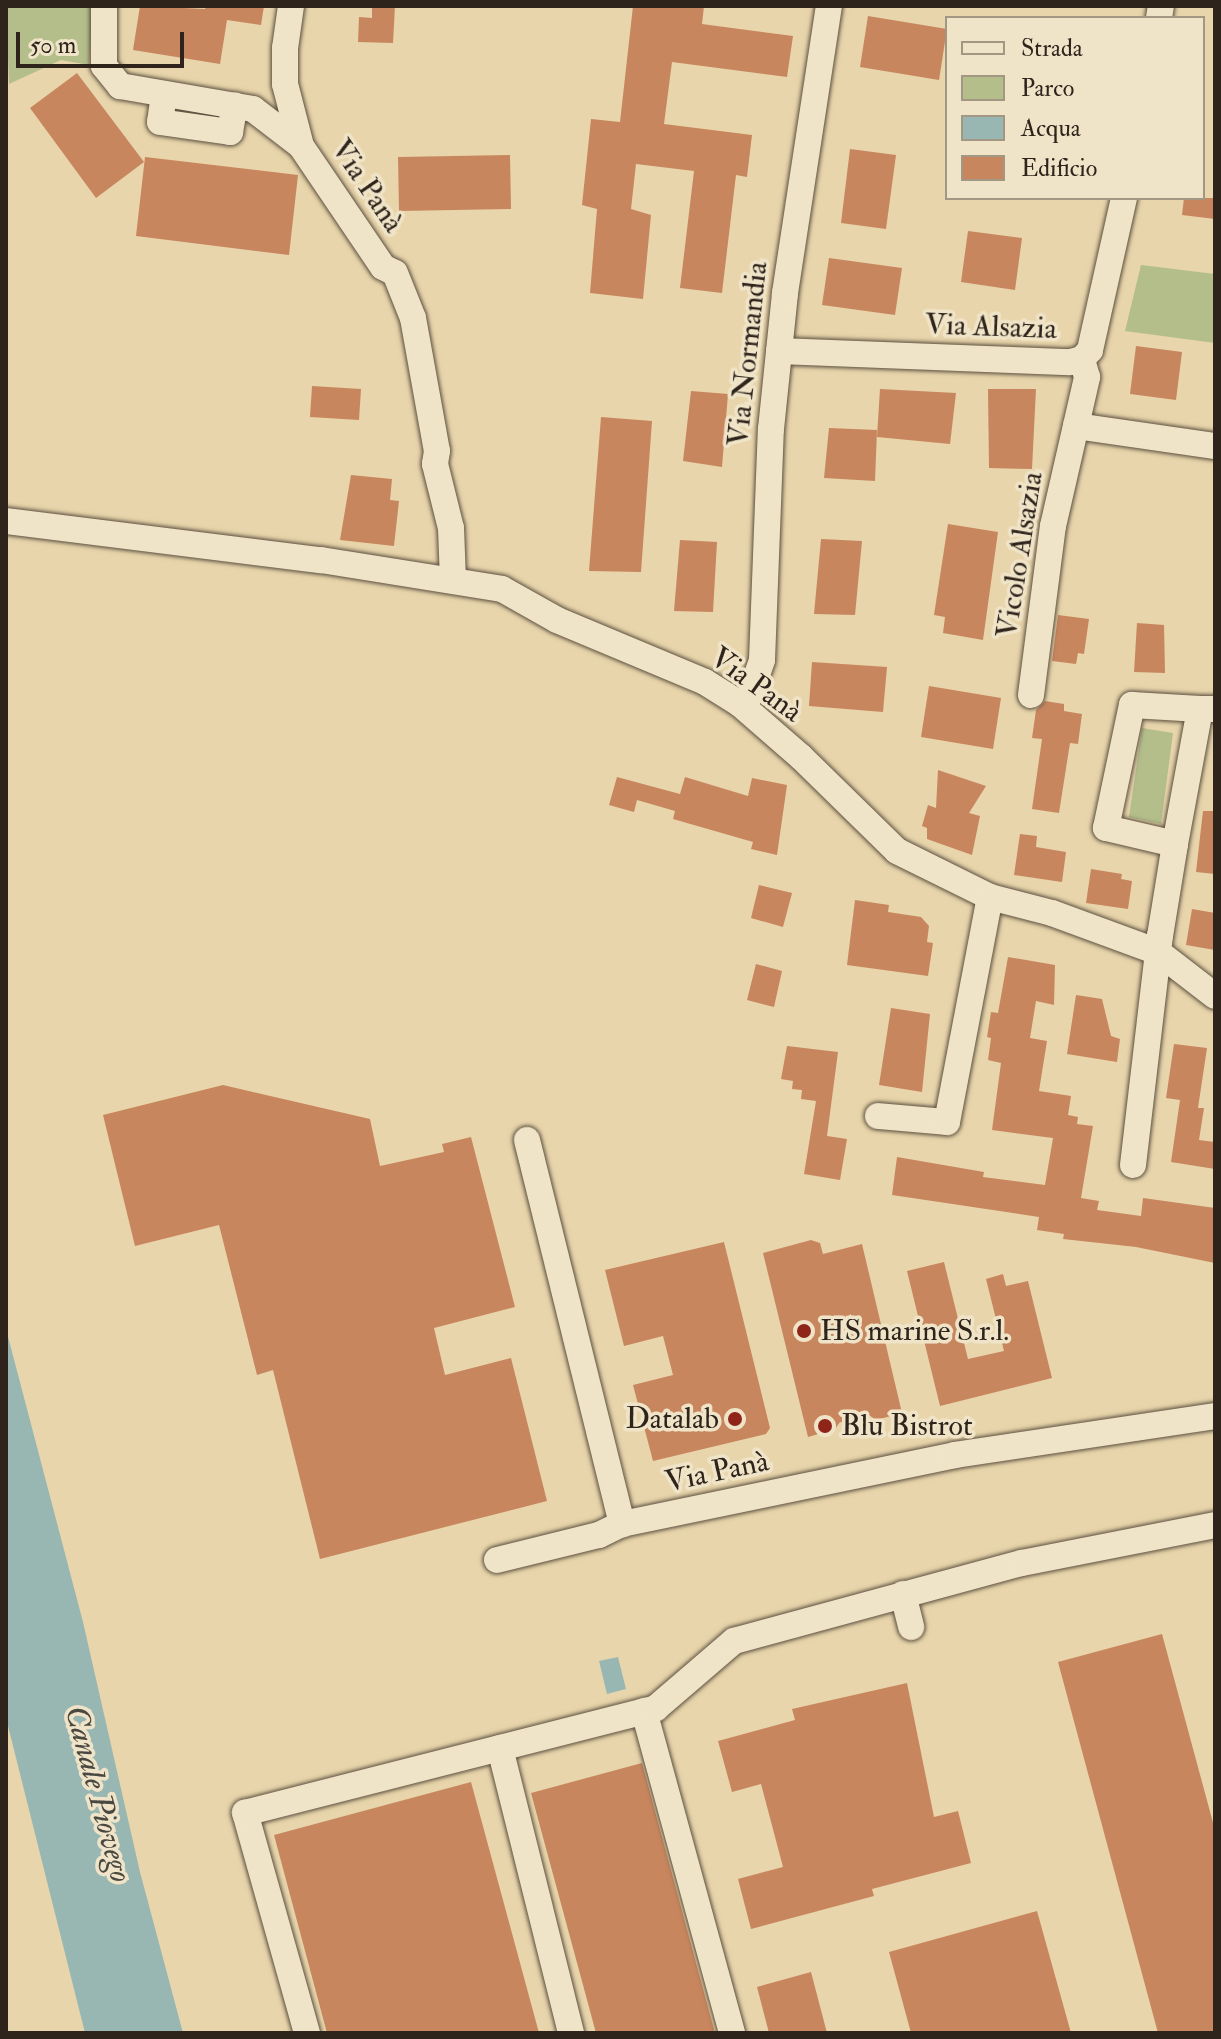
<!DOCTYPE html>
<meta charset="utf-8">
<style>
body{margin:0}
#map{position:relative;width:1221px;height:2039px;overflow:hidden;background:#e8d5ab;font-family:"IM FELL Double Pica",serif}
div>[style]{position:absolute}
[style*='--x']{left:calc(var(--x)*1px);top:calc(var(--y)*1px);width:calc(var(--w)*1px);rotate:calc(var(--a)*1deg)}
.green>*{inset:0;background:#b3be8b}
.water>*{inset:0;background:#99b7b2}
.building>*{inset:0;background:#c8865e}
.roads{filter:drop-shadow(0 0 2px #5c5040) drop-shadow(0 0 2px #5c5040)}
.minor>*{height:26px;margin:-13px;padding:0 13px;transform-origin:13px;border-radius:13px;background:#f0e4c8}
.dots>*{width:22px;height:22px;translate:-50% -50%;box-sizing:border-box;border:4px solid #f0e4c8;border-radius:50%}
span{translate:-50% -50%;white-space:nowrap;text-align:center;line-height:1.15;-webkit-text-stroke:7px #f0e4c8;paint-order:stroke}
.street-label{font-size:30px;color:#2e241c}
.poi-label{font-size:30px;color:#2e241c}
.left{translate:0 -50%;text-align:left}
.right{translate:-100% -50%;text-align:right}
.water-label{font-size:32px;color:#494942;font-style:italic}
.frame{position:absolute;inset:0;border:8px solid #2e241c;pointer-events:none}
.legend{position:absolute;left:945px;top:16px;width:260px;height:184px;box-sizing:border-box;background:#f0e4c8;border:2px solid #a29783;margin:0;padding:10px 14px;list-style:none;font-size:24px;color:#2e241c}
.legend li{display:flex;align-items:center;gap:16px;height:40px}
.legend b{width:40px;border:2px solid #a29783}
.scale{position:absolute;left:16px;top:32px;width:168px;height:36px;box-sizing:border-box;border:4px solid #2e241c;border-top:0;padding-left:10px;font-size:24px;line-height:28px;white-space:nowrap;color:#2e241c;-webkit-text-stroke:6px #f0e4c8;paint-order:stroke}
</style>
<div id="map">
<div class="green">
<i style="clip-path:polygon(6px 6px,93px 6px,89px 65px,61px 60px,9px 84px)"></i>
<i style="clip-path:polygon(1141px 265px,1215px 274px,1215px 343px,1125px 331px)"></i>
<i style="clip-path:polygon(1142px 728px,1173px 733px,1161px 824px,1129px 817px)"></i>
</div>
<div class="water">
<i style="clip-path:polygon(6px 1329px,83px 1622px,140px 1872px,183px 2033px,85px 2033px,6px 1718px)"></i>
<i style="clip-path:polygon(618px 1657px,626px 1689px,607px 1694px,599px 1661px)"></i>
</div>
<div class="building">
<i style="clip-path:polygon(140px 6px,205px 9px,206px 6px,264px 6px,261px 25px,227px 20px,220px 64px,133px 50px)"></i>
<i style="clip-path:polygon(372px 6px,395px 6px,393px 43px,358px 42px,359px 17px,372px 18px)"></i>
<i style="clip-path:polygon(633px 6px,704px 6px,702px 24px,793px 36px,787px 77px,672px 62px,664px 124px,752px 135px,747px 177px,736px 175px,722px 293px,680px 288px,694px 171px,636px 164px,631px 209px,651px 215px,643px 299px,590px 293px,597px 209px,582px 205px,591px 119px,620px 122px)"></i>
<i style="clip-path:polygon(868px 16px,947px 29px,939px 80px,860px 67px)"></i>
<i style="clip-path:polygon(77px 73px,144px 162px,96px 198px,30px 108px)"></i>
<i style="clip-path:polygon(850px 149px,896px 155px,886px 229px,841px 223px)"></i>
<i style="clip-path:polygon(510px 155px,511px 209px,399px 211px,398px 157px)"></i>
<i style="clip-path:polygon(145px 157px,298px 175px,289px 255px,136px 236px)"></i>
<i style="clip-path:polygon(1184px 198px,1215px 198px,1215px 219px,1182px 215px)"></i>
<i style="clip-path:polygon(968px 231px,1022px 238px,1015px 290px,961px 282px)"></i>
<i style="clip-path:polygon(829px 258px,902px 268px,895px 315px,822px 305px)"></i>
<i style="clip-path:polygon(1136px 346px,1182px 352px,1176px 400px,1130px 394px)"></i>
<i style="clip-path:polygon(312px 386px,361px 389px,359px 420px,310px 417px)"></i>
<i style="clip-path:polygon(880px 389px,956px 393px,950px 444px,877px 437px)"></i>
<i style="clip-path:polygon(988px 389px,1036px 389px,1032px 469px,989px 468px)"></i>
<i style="clip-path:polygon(691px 391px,728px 394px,722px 467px,683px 461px)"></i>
<i style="clip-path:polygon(601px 417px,652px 421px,641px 572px,589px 571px)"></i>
<i style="clip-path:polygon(829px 428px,877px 430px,875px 481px,824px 478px)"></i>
<i style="clip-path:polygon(351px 475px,392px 479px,390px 500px,399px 501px,394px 546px,340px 540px)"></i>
<i style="clip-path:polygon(948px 524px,998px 532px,983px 640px,943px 633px,945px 617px,934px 615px)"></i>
<i style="clip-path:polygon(821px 539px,862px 541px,855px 615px,814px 614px)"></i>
<i style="clip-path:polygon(680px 540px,717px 542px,713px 612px,674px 611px)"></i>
<i style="clip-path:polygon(1058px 615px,1089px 619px,1084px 654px,1078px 653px,1076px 664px,1052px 661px)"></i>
<i style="clip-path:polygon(1137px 623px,1164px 625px,1165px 673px,1134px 672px)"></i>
<i style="clip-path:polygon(812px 662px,887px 667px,883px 712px,809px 706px)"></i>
<i style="clip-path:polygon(929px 686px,1001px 698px,993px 749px,921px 737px)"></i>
<i style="clip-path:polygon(1045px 701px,1064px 704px,1064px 711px,1082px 714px,1078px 744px,1070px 743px,1059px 813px,1032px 809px,1042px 739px,1032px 738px,1036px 710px)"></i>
<i style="clip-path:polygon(938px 770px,986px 786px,969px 813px,980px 816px,972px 855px,927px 839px,927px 828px,922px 826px,928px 805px,936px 808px)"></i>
<i style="clip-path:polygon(617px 777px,680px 794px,685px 777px,748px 796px,752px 778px,787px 785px,777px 855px,751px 849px,753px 842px,673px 819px,675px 811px,637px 800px,634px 812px,609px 805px)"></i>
<i style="clip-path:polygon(1203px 811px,1215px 811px,1215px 874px,1196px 872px)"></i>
<i style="clip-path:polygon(1020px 834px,1037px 836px,1036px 847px,1066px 852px,1062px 882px,1014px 875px)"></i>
<i style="clip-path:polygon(1091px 869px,1122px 874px,1121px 879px,1132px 881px,1128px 909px,1086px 903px)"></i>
<i style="clip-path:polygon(759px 885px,792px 893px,783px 927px,751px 918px)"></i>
<i style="clip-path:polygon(855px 900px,889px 905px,888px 912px,921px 917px,929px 926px,927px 942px,933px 943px,928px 976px,847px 965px)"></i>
<i style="clip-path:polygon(1192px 909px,1215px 913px,1215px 950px,1186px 945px)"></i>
<i style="clip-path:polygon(1008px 957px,1055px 965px,1054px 1005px,1036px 1001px,1030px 1038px,1047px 1041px,1039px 1091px,1071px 1096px,1068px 1115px,1078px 1117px,1077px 1124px,1093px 1126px,1081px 1198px,1099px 1201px,1097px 1210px,1141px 1216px,1143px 1198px,1215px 1208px,1215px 1263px,1136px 1247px,1063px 1239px,1064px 1234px,1037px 1230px,1039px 1217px,892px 1195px,897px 1157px,984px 1172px,983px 1177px,1045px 1185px,1053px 1138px,992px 1130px,1001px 1063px,988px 1060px,991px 1038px,987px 1037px,991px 1012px,998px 1013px)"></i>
<i style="clip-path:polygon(756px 964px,782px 971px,774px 1007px,747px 1000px)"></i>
<i style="clip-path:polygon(1076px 995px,1102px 999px,1111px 1036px,1120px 1039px,1117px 1062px,1067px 1054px)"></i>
<i style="clip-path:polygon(891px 1008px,930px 1014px,922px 1092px,879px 1085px)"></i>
<i style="clip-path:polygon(1174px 1044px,1207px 1048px,1198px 1108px,1204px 1108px,1199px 1140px,1215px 1142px,1215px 1169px,1171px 1162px,1180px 1100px,1166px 1098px)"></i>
<i style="clip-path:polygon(787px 1046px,838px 1052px,827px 1136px,847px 1139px,840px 1180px,804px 1174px,816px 1101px,801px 1099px,802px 1090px,792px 1089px,793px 1081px,781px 1079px)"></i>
<i style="clip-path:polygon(223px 1085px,370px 1119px,380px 1166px,444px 1152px,442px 1144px,471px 1137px,515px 1307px,434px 1328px,445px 1375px,511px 1358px,547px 1501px,320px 1559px,273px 1370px,257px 1375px,219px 1225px,135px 1246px,103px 1115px)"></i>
<i style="clip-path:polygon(811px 1240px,820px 1243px,823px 1254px,862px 1244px,902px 1413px,876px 1420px,869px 1415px,854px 1425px,840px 1422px,835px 1429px,808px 1437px,763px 1253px)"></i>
<i style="clip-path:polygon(724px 1242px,770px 1428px,766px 1434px,653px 1461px,633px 1385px,673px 1375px,663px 1336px,624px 1346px,605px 1270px)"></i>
<i style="clip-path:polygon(944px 1262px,968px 1359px,1004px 1351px,986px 1279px,1003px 1274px,1006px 1286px,1028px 1281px,1052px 1378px,940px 1406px,907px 1271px)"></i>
<i style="clip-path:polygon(1162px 1634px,1215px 1830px,1215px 2033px,1158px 2033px,1058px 1662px)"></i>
<i style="clip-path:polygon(907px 1683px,934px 1817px,958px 1811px,971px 1863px,872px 1889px,874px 1896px,751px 1929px,738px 1879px,783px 1867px,761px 1784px,732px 1792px,718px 1741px,795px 1720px,792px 1709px)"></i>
<i style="clip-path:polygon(642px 1763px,715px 2033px,596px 2033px,531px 1793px)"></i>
<i style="clip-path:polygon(471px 1782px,539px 2033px,327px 2033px,274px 1835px)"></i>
<i style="clip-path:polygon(1037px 1911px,1071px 2033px,911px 2033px,889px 1952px)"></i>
<i style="clip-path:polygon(811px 1972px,827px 2033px,769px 2033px,757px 1987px)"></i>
</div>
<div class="roads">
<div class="minor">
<i style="--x:104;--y:6;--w:60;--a:90"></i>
<i style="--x:104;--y:66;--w:26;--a:51"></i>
<i style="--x:120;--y:86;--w:135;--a:9.8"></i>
<i style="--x:253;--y:109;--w:59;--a:37.5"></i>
<i style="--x:291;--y:6;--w:42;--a:98.1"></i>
<i style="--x:285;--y:48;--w:36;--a:90"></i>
<i style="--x:285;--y:84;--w:64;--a:75.5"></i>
<i style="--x:301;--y:146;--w:146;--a:55.9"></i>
<i style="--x:383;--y:267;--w:13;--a:27"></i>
<i style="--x:395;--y:273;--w:48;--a:68.2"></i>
<i style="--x:413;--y:318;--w:135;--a:79.8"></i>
<i style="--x:437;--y:451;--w:13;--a:99"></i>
<i style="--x:435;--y:464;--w:66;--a:76"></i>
<i style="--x:451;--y:528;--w:52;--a:87.8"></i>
<i style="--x:1159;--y:18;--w:12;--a:-81"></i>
<i style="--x:164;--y:94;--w:28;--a:98"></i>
<i style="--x:160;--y:122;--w:71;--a:8.1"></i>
<i style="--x:230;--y:132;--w:27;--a:-80"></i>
<i style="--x:779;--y:351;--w:291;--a:2.2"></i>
<i style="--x:1070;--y:362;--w:12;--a:-14"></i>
<i style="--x:1082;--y:359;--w:12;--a:-48"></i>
<i style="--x:1090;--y:350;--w:156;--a:-77.4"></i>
<i style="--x:1076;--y:426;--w:140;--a:8.2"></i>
<i style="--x:6;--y:521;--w:317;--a:7.1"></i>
<i style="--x:321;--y:560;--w:183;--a:9.1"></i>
<i style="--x:502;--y:589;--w:63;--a:29.4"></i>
<i style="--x:557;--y:620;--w:160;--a:22.7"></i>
<i style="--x:705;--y:682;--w:41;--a:32.2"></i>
<i style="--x:740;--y:704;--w:81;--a:41"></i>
<i style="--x:801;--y:757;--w:134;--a:44.4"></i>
<i style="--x:897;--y:851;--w:104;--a:26.3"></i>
<i style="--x:990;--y:897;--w:64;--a:14.5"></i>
<i style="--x:1052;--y:913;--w:113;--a:20.2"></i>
<i style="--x:1158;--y:952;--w:72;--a:37.7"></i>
<i style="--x:1031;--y:695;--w:170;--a:-82.6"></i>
<i style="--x:1053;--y:526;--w:153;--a:-77.1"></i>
<i style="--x:1087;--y:377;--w:19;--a:-106"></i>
<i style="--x:740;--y:704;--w:13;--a:-42"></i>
<i style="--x:750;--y:695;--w:37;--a:-71"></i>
<i style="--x:762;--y:660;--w:231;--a:-87.8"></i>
<i style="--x:771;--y:429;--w:137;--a:-84.1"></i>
<i style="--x:785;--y:293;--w:290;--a:-81.3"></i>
<i style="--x:1175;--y:844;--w:71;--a:-166.9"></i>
<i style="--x:1106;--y:828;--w:126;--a:-78.1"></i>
<i style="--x:1132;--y:705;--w:68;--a:3.4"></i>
<i style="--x:878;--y:1116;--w:69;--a:5"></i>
<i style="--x:947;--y:1122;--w:229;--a:-79.2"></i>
<i style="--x:527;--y:1140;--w:396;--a:76.1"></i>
<i style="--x:622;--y:1524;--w:340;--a:-11.7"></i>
<i style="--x:955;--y:1455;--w:263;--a:-8.5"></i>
<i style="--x:1133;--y:1165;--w:231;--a:-83.3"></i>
<i style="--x:1160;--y:936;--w:93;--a:-80.7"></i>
<i style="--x:1175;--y:844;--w:137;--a:-79.5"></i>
<i style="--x:1200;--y:709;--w:15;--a:0"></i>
<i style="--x:497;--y:1560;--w:105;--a:-13.8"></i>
<i style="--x:599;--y:1535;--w:25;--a:-26"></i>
<i style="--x:903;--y:1594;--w:34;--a:76"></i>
<i style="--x:644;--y:1711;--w:334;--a:74.7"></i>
<i style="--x:500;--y:1748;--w:294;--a:76"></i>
<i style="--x:307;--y:2033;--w:229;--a:-105.7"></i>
<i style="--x:245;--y:1813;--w:424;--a:-14.3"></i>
<i style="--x:656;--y:1708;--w:103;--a:-40.7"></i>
<i style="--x:734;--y:1641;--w:298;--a:-15.2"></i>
<i style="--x:1022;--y:1563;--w:197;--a:-11.1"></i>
</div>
</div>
<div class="dots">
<i style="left:804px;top:1331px;background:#8f2418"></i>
<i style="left:735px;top:1419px;background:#8f2418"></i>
<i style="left:825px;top:1426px;background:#8f2418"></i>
</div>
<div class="street-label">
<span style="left:367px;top:186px;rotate:56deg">Via Panà</span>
<span style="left:991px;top:327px;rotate:2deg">Via Alsazia</span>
<span style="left:748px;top:354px;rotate:-84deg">Via Normandia</span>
<span style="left:1020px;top:555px;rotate:-81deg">Vicolo Alsazia</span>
<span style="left:756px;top:685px;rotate:36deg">Via Panà</span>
<span style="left:717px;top:1472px;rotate:-12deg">Via Panà</span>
</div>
<div class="poi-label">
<span class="left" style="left:820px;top:1331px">HS marine S.r.l.</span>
<span class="right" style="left:719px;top:1419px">Datalab</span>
<span class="left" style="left:841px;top:1426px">Blu Bistrot</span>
</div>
<div class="water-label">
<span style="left:98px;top:1794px;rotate:75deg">Canale Piovego</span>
</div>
<div class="frame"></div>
<ul class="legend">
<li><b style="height:10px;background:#f0e4c8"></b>Strada</li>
<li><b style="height:22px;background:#b3be8b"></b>Parco</li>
<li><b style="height:22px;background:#99b7b2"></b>Acqua</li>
<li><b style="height:22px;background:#c8865e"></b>Edificio</li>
</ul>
<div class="scale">50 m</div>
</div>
